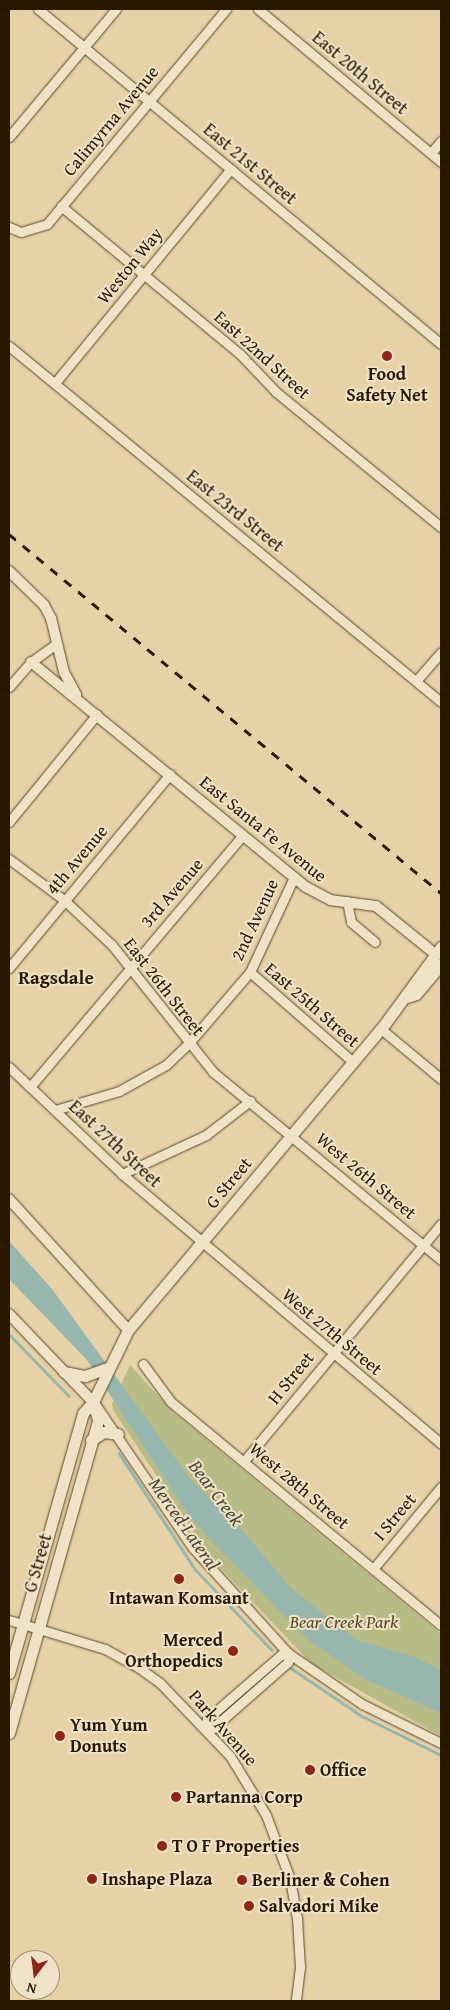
<!DOCTYPE html>
<style>
body{margin:0}
#map{position:relative;width:450px;height:2010px;overflow:hidden;background:#e7d2a8;font-family:"Gentium Book Plus",serif}
div>[style]{position:absolute}
[style*='--x']{left:calc(var(--x)*1px);top:calc(var(--y)*1px);width:calc(var(--w)*1px);rotate:calc(var(--a)*1deg)}
.green>*{inset:0;background:#b7bb86}
.water>*{inset:0;background:#97b6ad}
.stream>*{height:2.5px;margin:-1.25px;padding:0 1.25px;transform-origin:1.25px;border-radius:1.25px;background:#97b6ad}
.roads{filter:drop-shadow(0 0 1px #59462a) drop-shadow(0 0 1px #59462a)}
.minor>*{height:9px;margin:-4.5px;padding:0 4.5px;transform-origin:4.5px;border-radius:4.5px;background:#efe2c6}
.tertiary>*{height:10px;margin:-5px;padding:0 5px;transform-origin:5px;border-radius:5px;background:#efe2c6}
.secondary>*{height:11px;margin:-5.5px;padding:0 5.5px;transform-origin:5.5px;border-radius:5.5px;background:#efe2c6}
.rail>*{height:2.5px;margin-top:-1.25px;transform-origin:0;background:repeating-linear-gradient(90deg,#2a1700 0 9px,transparent 0 18px)}
.dots>*{width:14px;height:14px;translate:-50% -50%;box-sizing:border-box;border:2px solid #efe2c6;border-radius:50%}
span{translate:-50% -50%;white-space:nowrap;text-align:center;line-height:1.15;-webkit-text-stroke:4px #efe2c6;paint-order:stroke}
.street-label{font-size:18px;color:#2a1700}
.poi-label{font-size:18px;color:#2a1700;font-weight:700}
.right{translate:-100% -50%;text-align:right}
.left{translate:0 -50%;text-align:left}
.park-label{font-size:18px;color:#544828;font-style:italic}
.neighbourhood-label{font-size:19px;color:#2a1700;font-weight:700}
.water-label{font-size:19px;color:#4b4734;font-style:italic}
.frame{position:absolute;inset:0;border:10px solid #2a1700;pointer-events:none}
.north{position:absolute;left:10px;top:1950px;width:50px;height:50px;box-sizing:border-box;background:#efe2c6;border:1px solid #a09177;border-radius:50%;rotate:195deg;font-size:14px;font-weight:700;line-height:20px;text-align:center;color:#2a1700}
.north::after{content:'';display:block;margin:auto;width:18px;height:22px;background:#8f2418;clip-path:polygon(50% 0,100% 100%,50% 72%,0 100%)}
</style>
<div id="map">
<div class="green">
<i style="clip-path:polygon(130px 1365px,174px 1413px,441px 1634px,441px 1736px,312px 1664px,210px 1557px,113px 1410px,112px 1404px)"></i>
</div>
<div class="water">
<i style="clip-path:polygon(9px 1241px,52px 1289px,191px 1480px,243px 1531px,291px 1588px,357px 1640px,412px 1656px,441px 1670px,441px 1713px,365px 1679px,307px 1639px,207px 1536px,190px 1517px,87px 1360px,9px 1279px)"></i>
</div>
<div class="stream">
<i style="--x:9;--y:1334;--w:86;--a:45.9"></i>
<i style="--x:119;--y:1453;--w:140;--a:56.7"></i>
<i style="--x:196;--y:1570;--w:110;--a:46.5"></i>
<i style="--x:291;--y:1668;--w:86;--a:34.1"></i>
<i style="--x:362;--y:1716;--w:88;--a:26.3"></i>
</div>
<div class="roads">
<div class="minor">
<i style="--x:38;--y:9;--w:524;--a:39.74"></i>
<i style="--x:258;--y:9;--w:239;--a:39.9"></i>
<i style="--x:9;--y:137;--w:167;--a:-50.1"></i>
<i style="--x:431;--y:153;--w:16;--a:-50"></i>
<i style="--x:61;--y:206;--w:232;--a:39.6"></i>
<i style="--x:240;--y:354;--w:52;--a:46.5"></i>
<i style="--x:276;--y:392;--w:213;--a:39.3"></i>
<i style="--x:9;--y:227;--w:13;--a:23"></i>
<i style="--x:21;--y:232;--w:27;--a:-17"></i>
<i style="--x:47;--y:224;--w:280;--a:-50.2"></i>
<i style="--x:9;--y:346;--w:560;--a:39.49"></i>
<i style="--x:55;--y:383;--w:277;--a:-50.6"></i>
<i style="--x:416;--y:681;--w:38;--a:-49"></i>
<i style="--x:9;--y:687;--w:33;--a:-49"></i>
<i style="--x:31;--y:662;--w:31;--a:-36"></i>
<i style="--x:9;--y:822;--w:139;--a:-50.8"></i>
<i style="--x:9;--y:859;--w:69;--a:36.7"></i>
<i style="--x:64;--y:900;--w:66;--a:43.2"></i>
<i style="--x:112;--y:945;--w:162;--a:51.5"></i>
<i style="--x:213;--y:1072;--w:296;--a:39.5"></i>
<i style="--x:347;--y:901;--w:21;--a:79"></i>
<i style="--x:351;--y:922;--w:31;--a:40"></i>
<i style="--x:9;--y:968;--w:252;--a:-50.3"></i>
<i style="--x:250;--y:972;--w:137;--a:41.1"></i>
<i style="--x:381;--y:1029;--w:78;--a:39.8"></i>
<i style="--x:9;--y:1067;--w:156;--a:43.4"></i>
<i style="--x:122;--y:1174;--w:418;--a:40.2"></i>
<i style="--x:30;--y:1087;--w:330;--a:-49.8"></i>
<i style="--x:55;--y:1110;--w:67;--a:-16.5"></i>
<i style="--x:119;--y:1091;--w:54;--a:-29"></i>
<i style="--x:166;--y:1065;--w:30;--a:-44"></i>
<i style="--x:188;--y:1044;--w:95;--a:-49.3"></i>
<i style="--x:250;--y:972;--w:105;--a:-65.1"></i>
<i style="--x:122;--y:1174;--w:93;--a:-24.9"></i>
<i style="--x:206;--y:1135;--w:56;--a:-37.7"></i>
<i style="--x:143;--y:1364;--w:47;--a:53.6"></i>
<i style="--x:171;--y:1402;--w:350;--a:39.6"></i>
<i style="--x:95;--y:1404;--w:174;--a:55.8"></i>
<i style="--x:193;--y:1548;--w:142;--a:47.9"></i>
<i style="--x:288;--y:1653;--w:90;--a:34.6"></i>
<i style="--x:362;--y:1704;--w:88;--a:26.3"></i>
<i style="--x:244;--y:1461;--w:308;--a:-50.3"></i>
<i style="--x:373;--y:1569;--w:107;--a:-50.3"></i>
<i style="--x:9;--y:1620;--w:100;--a:16.8"></i>
<i style="--x:105;--y:1649;--w:38;--a:29"></i>
<i style="--x:138;--y:1667;--w:27;--a:36"></i>
<i style="--x:160;--y:1683;--w:101;--a:46.2"></i>
<i style="--x:230;--y:1756;--w:69;--a:58.6"></i>
<i style="--x:266;--y:1815;--w:68;--a:69.4"></i>
<i style="--x:290;--y:1879;--w:40;--a:80"></i>
<i style="--x:297;--y:1918;--w:49;--a:86.5"></i>
<i style="--x:300;--y:1967;--w:34;--a:97"></i>
<i style="--x:288;--y:1653;--w:9;--a:90"></i>
<i style="--x:288;--y:1662;--w:100;--a:138.7"></i>
<i style="--x:213;--y:1728;--w:8;--a:-173"></i>
<i style="--x:205;--y:1727;--w:8;--a:-76"></i>
<i style="--x:207;--y:1719;--w:99;--a:-40.9"></i>
<i style="--x:282;--y:1654;--w:6;--a:-9"></i>
</div>
<div class="tertiary">
<i style="--x:9;--y:571;--w:49;--a:44.2"></i>
<i style="--x:44;--y:605;--w:15;--a:62"></i>
<i style="--x:51;--y:618;--w:56;--a:76.5"></i>
<i style="--x:64;--y:672;--w:26;--a:62"></i>
<i style="--x:31;--y:662;--w:355;--a:39.3"></i>
<i style="--x:306;--y:887;--w:27;--a:28"></i>
<i style="--x:330;--y:900;--w:46;--a:7.4"></i>
<i style="--x:376;--y:906;--w:76;--a:39.1"></i>
<i style="--x:9;--y:1199;--w:177;--a:47.7"></i>
<i style="--x:9;--y:1314;--w:122;--a:46.3"></i>
</div>
<div class="secondary">
<i style="--x:407;--y:997;--w:9;--a:-18"></i>
<i style="--x:416;--y:994;--w:39;--a:-50"></i>
<i style="--x:64;--y:1372;--w:21;--a:11"></i>
<i style="--x:85;--y:1376;--w:23;--a:-20"></i>
<i style="--x:91;--y:1440;--w:15;--a:-32"></i>
<i style="--x:104;--y:1432;--w:14;--a:8"></i>
<i style="--x:9;--y:1673;--w:270;--a:-74.1"></i>
<i style="--x:83;--y:1413;--w:15;--a:-48"></i>
<i style="--x:93;--y:1402;--w:80;--a:-64.1"></i>
<i style="--x:128;--y:1330;--w:393;--a:-50"></i>
<i style="--x:381;--y:1029;--w:102;--a:-53.8"></i>
<i style="--x:9;--y:1733;--w:325;--a:-74.1"></i>
<i style="--x:98;--y:1420;--w:19;--a:-106"></i>
</div>
</div>
<div class="rail">
<i style="--x:9;--y:534;--w:562;--a:39.73"></i>
</div>
<div class="dots">
<i style="left:387px;top:356px;background:#8f2418"></i>
<i style="left:179px;top:1579px;background:#8f2418"></i>
<i style="left:233px;top:1651px;background:#8f2418"></i>
<i style="left:60px;top:1736px;background:#8f2418"></i>
<i style="left:310px;top:1770px;background:#8f2418"></i>
<i style="left:176px;top:1797px;background:#8f2418"></i>
<i style="left:162px;top:1846px;background:#8f2418"></i>
<i style="left:92px;top:1879px;background:#8f2418"></i>
<i style="left:242px;top:1880px;background:#8f2418"></i>
<i style="left:249px;top:1906px;background:#8f2418"></i>
</div>
<div class="street-label">
<span style="left:360px;top:73px;rotate:40deg">East 20th Street</span>
<span style="left:111px;top:121px;rotate:-50deg">Calimyrna Avenue</span>
<span style="left:250px;top:164px;rotate:40deg">East 21st Street</span>
<span style="left:130px;top:266px;rotate:-51deg">Weston Way</span>
<span style="left:262px;top:355px;rotate:42deg">East 22nd Street</span>
<span style="left:235px;top:511px;rotate:39deg">East 23rd Street</span>
<span style="left:263px;top:829px;rotate:39deg">East Santa Fe Avenue</span>
<span style="left:77px;top:860px;rotate:-50deg">4th Avenue</span>
<span style="left:172px;top:893px;rotate:-49deg">3rd Avenue</span>
<span style="left:255px;top:920px;rotate:-65deg">2nd Avenue</span>
<span style="left:164px;top:987px;rotate:52deg">East 26th Street</span>
<span style="left:312px;top:1005px;rotate:41deg">East 25th Street</span>
<span style="left:115px;top:1144px;rotate:43deg">East 27th Street</span>
<span style="left:366px;top:1176px;rotate:40deg">West 26th Street</span>
<span style="left:229px;top:1183px;rotate:-50deg">G Street</span>
<span style="left:332px;top:1332px;rotate:40deg">West 27th Street</span>
<span style="left:291px;top:1378px;rotate:-51deg">H Street</span>
<span style="left:299px;top:1486px;rotate:40deg">West 28th Street</span>
<span style="left:395px;top:1517px;rotate:-50deg">I Street</span>
<span style="left:38px;top:1563px;rotate:-74deg">G Street</span>
<span style="left:223px;top:1728px;rotate:49deg">Park Avenue</span>
</div>
<div class="poi-label">
<span style="left:387px;top:385px">Food<br>Safety Net</span>
<span style="left:179px;top:1598px">Intawan Komsant</span>
<span class="right" style="left:223px;top:1651px">Merced<br>Orthopedics</span>
<span class="left" style="left:70px;top:1736px">Yum Yum<br>Donuts</span>
<span class="left" style="left:320px;top:1770px">Office</span>
<span class="left" style="left:186px;top:1797px">Partanna Corp</span>
<span class="left" style="left:172px;top:1846px">T O F Properties</span>
<span class="left" style="left:102px;top:1879px">Inshape Plaza</span>
<span class="left" style="left:252px;top:1880px">Berliner &amp; Cohen</span>
<span class="left" style="left:259px;top:1906px">Salvadori Mike</span>
</div>
<div class="park-label">
<span style="left:344px;top:1622px">Bear Creek Park</span>
</div>
<div class="neighbourhood-label">
<span style="left:56px;top:978px">Ragsdale</span>
</div>
<div class="water-label">
<span style="left:216px;top:1493px;rotate:53deg">Bear Creek</span>
<span style="left:184px;top:1524px;rotate:55deg">Merced Lateral</span>
</div>
<div class="frame"></div>
<div class="north">N</div>
</div>
